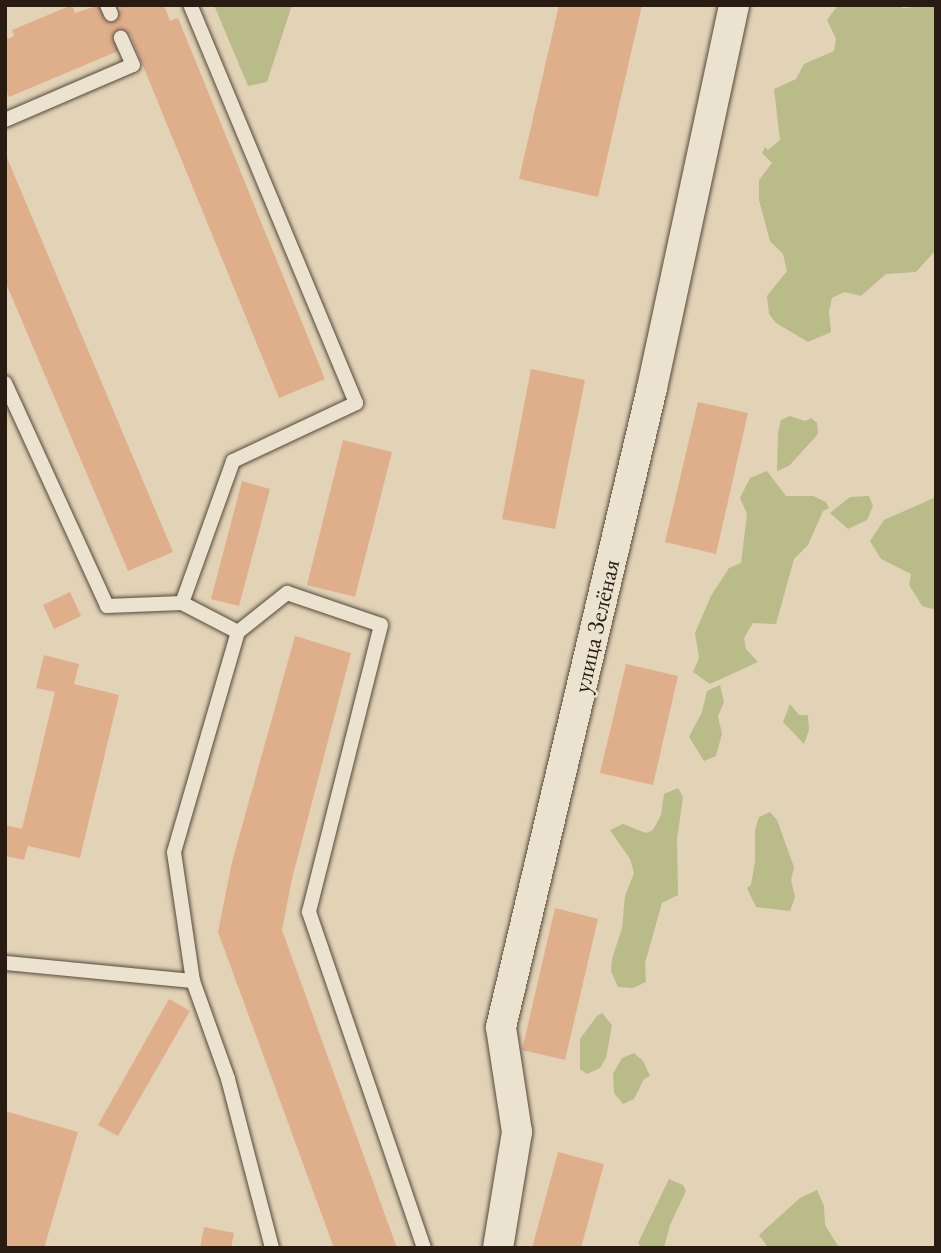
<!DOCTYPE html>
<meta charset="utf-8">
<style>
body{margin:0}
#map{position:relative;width:941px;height:1253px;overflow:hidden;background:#e2d3b6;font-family:"EB Garamond",serif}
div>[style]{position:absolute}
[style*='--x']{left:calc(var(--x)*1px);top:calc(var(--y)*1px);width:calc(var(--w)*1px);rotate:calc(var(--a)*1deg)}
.green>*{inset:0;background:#b9bb89}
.building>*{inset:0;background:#dfaf8c}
.roads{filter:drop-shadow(0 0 2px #56493b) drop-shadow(0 0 2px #56493b)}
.service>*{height:14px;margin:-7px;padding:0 7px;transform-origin:7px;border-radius:7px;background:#ece2d0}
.minor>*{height:30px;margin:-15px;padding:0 15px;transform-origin:15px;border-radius:15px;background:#ece2d0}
span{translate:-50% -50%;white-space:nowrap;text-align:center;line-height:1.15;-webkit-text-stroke:5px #ece2d0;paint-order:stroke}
.street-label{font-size:24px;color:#271b12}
.frame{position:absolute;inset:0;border:7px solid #271b12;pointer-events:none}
</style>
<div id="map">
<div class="green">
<i style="clip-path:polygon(214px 5px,292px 5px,267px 82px,248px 86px)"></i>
<i style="clip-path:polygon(838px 5px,896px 5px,904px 8px,936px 5px,936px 250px,916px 272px,886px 274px,861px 296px,844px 292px,832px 298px,829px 311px,831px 332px,808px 342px,776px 323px,769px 314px,767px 296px,787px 271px,783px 254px,770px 241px,759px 200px,759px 180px,772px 163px,762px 153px,765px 147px,768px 150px,780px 140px,774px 89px,796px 79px,804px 64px,834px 51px,836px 39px,827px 20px)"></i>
<i style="clip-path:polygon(790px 416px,805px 421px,811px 418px,817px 423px,818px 434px,789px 466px,777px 471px,778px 433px,781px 420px)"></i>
<i style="clip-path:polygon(767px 471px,786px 496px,813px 496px,826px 502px,829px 508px,823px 511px,808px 545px,794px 559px,776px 624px,753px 623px,744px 638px,746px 649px,758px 662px,710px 684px,693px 672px,699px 658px,695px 633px,711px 596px,729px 568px,741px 563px,747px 514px,740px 498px,750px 478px)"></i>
<i style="clip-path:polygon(869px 496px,873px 506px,867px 520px,848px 529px,830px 513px,850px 497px)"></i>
<i style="clip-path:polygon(936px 497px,936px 610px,922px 606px,909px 585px,911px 574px,881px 559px,870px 541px,884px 520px)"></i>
<i style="clip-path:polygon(720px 685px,724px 702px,718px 716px,722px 734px,716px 756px,704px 761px,689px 737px,702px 712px,707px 691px)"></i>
<i style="clip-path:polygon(790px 704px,799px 715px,808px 715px,809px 730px,804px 744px,783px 722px)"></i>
<i style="clip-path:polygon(678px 788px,683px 797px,677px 839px,678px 895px,662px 903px,645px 963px,646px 982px,633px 988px,618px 987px,611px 971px,612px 959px,622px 928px,625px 896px,634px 873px,630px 859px,610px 830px,623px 824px,646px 833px,653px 830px,661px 815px,664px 794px)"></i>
<i style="clip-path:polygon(770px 812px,777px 820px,794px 867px,791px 880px,795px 897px,790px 911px,756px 907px,747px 888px,751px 885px,755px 861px,755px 830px,759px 817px)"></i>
<i style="clip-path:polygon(602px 1013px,612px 1025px,606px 1058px,600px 1068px,587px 1074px,580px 1069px,580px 1039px,597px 1016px)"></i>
<i style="clip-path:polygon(634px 1053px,643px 1061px,650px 1076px,644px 1079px,634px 1099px,623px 1104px,614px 1093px,613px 1074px,622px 1058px)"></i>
<i style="clip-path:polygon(669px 1179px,683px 1185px,686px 1191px,670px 1225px,664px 1248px,642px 1248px,638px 1243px)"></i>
<i style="clip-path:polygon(817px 1190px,824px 1206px,825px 1225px,838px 1246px,847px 1248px,768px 1248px,759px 1235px,800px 1198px)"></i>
</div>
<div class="building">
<i style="clip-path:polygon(72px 5px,75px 13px,99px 5px,104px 17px,121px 10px,119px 5px,164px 5px,170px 21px,178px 18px,325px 379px,279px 398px,130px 34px,114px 40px,118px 51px,9px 97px,5px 87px,5px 40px,14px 36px,12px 30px)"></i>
<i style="clip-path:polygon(559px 5px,642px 5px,598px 197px,519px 179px)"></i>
<i style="clip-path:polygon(5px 153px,173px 552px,128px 571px,5px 281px)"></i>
<i style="clip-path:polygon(531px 369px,585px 380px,555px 529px,502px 519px)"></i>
<i style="clip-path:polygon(698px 402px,748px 413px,716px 554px,665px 542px)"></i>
<i style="clip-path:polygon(343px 440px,392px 452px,355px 597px,307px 585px)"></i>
<i style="clip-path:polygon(242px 481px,270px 489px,239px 606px,211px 599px)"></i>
<i style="clip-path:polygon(70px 592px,81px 616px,54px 629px,43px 605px)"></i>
<i style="clip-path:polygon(295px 636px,351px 653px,292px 879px,282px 930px,397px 1248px,334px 1248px,218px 932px,232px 862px)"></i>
<i style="clip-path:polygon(44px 655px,79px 664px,74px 684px,119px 695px,80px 858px,28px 846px,24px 860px,5px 856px,5px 825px,22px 829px,55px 692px,36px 688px)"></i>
<i style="clip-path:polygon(626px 664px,678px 676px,653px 785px,600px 773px)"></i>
<i style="clip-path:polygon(555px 908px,598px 919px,565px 1060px,522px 1050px)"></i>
<i style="clip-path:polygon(169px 999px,190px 1011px,118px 1136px,98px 1125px)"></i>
<i style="clip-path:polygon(5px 1111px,78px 1132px,44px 1248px,5px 1248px)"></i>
<i style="clip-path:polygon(558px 1152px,604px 1164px,581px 1248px,532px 1248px)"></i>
<i style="clip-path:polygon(204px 1227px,234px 1233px,231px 1248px,200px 1248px)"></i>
</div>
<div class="roads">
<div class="service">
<i style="--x:107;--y:5;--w:10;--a:66"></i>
<i style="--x:5;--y:120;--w:139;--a:-23.3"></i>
<i style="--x:133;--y:65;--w:30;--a:-114"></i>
<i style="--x:5;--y:383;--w:245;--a:65.4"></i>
<i style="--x:107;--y:606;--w:75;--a:-2.3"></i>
<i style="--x:182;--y:603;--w:63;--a:27.4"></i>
<i style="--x:182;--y:603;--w:151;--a:-70.2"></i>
<i style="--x:233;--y:461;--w:136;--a:-25.2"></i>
<i style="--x:356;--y:403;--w:431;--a:-112.6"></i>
<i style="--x:5;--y:963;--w:189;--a:5.5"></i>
<i style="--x:193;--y:981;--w:104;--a:70.3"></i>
<i style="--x:228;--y:1079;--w:175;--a:75.4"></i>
<i style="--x:193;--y:981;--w:130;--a:-98.4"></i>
<i style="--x:174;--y:852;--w:229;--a:-73.8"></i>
<i style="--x:238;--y:632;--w:63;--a:-38.5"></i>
<i style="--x:287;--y:593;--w:99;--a:18.8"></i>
<i style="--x:381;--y:625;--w:296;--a:104.1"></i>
<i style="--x:309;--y:912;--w:355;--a:71.1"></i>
</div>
<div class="minor">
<i style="--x:498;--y:1248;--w:118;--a:-80.7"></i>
<i style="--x:517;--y:1132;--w:106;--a:-98.7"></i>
<i style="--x:501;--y:1027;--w:657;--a:-76.7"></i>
<i style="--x:652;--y:388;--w:392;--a:-77.9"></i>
</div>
</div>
<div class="street-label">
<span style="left:596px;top:626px;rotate:-77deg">улица Зелёная</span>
</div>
<div class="frame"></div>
</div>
